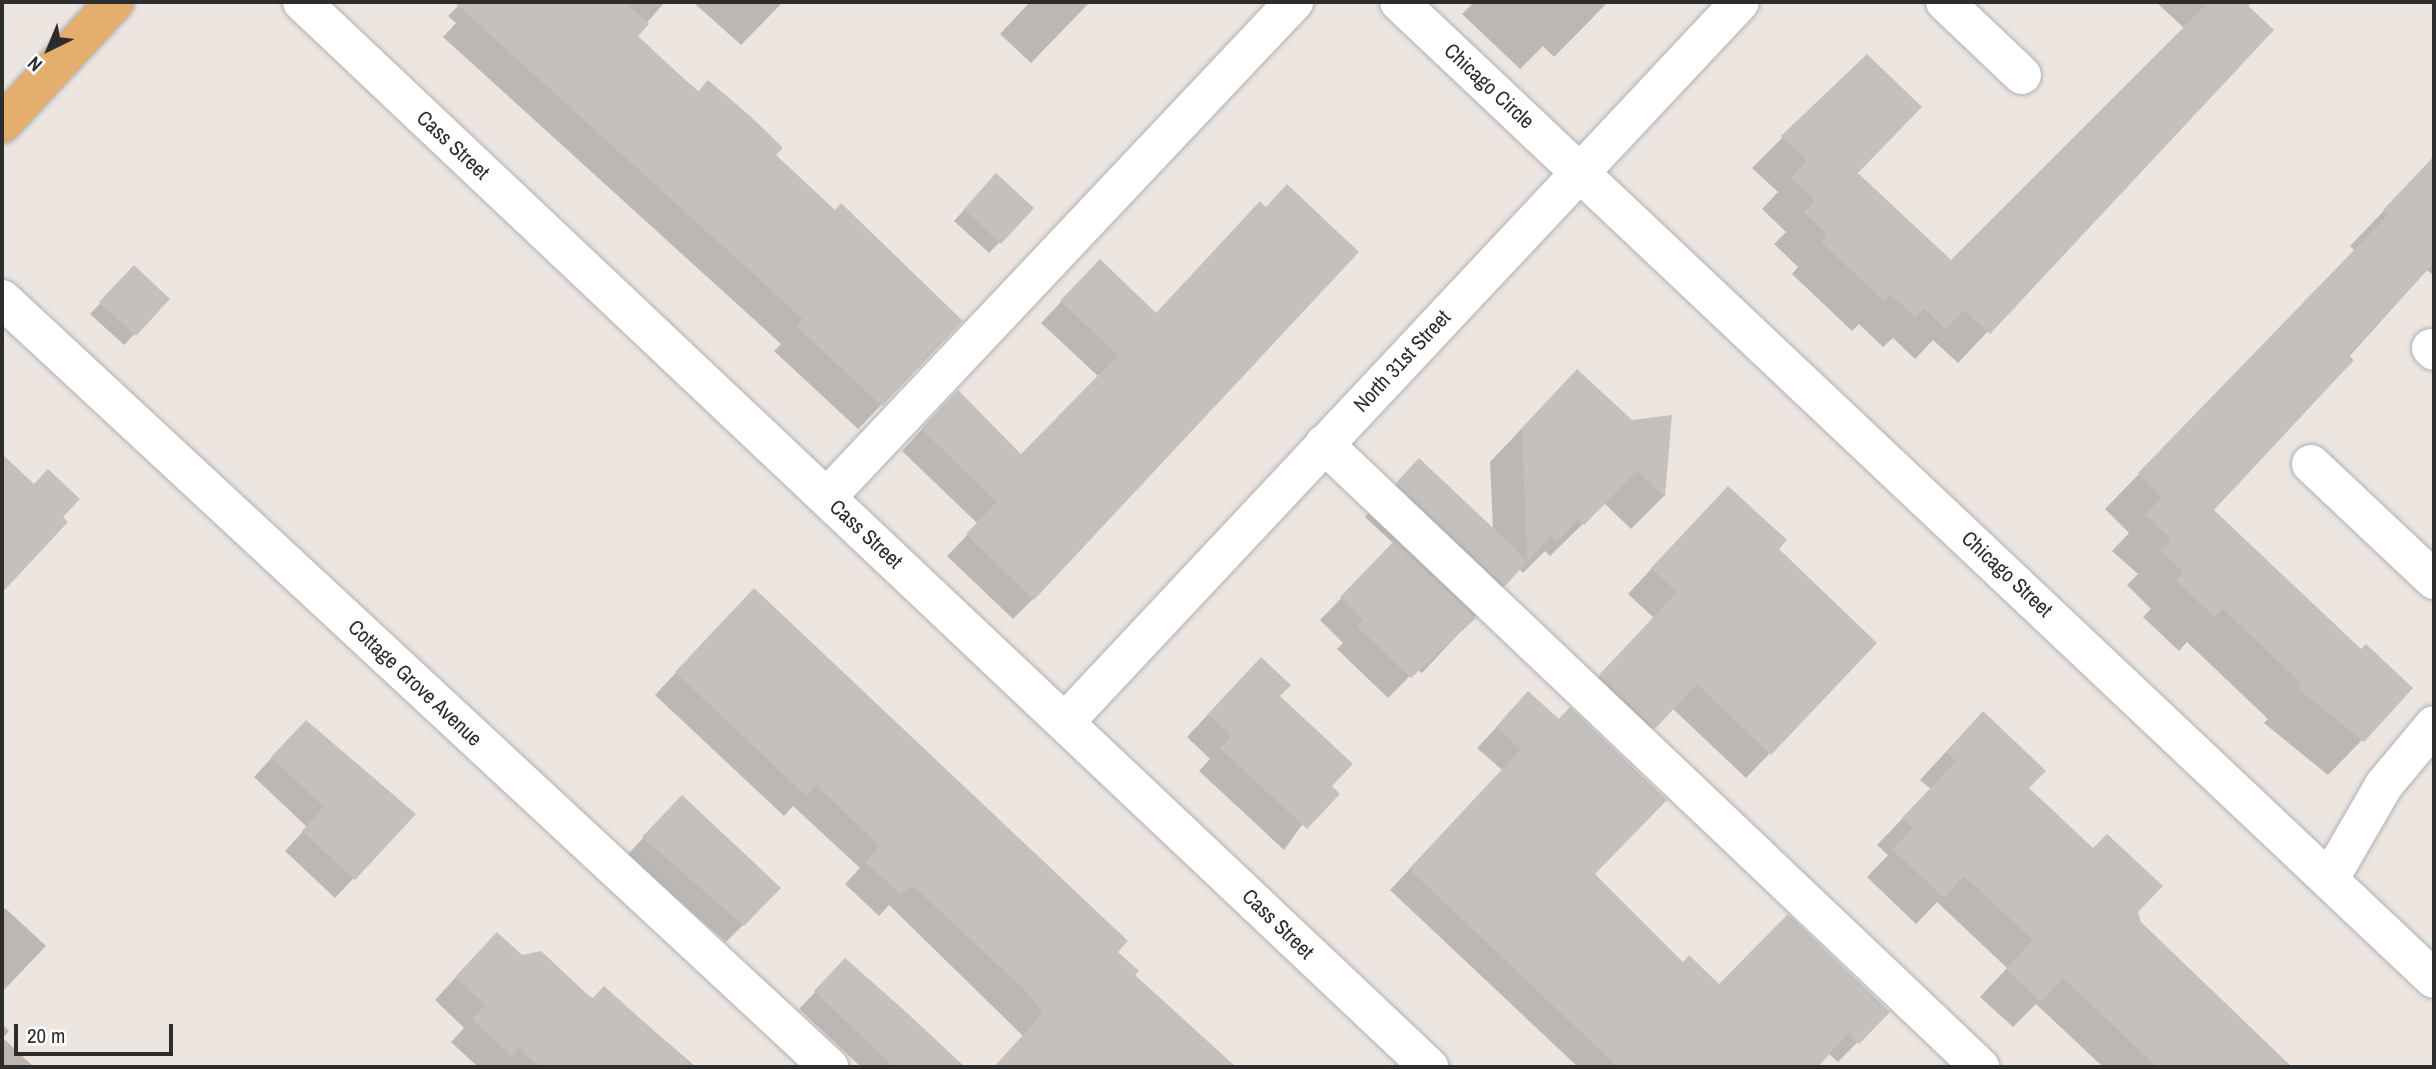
<!DOCTYPE html>
<style>
body{margin:0}
#map{position:relative;width:2436px;height:1069px;overflow:hidden;background:#ede5e0;font-family:"Archivo Narrow",sans-serif}
div>[style]{position:absolute}
[style*='--x']{left:calc(var(--x)*1px);top:calc(var(--y)*1px);width:calc(var(--w)*1px);rotate:calc(var(--a)*1deg)}
.shadow>*{inset:0;background:#0003}
.building>*{inset:0;background:#c6c0bc}
.roads{filter:drop-shadow(0 0 2px #adb1b7) drop-shadow(0 0 2px #adb1b7)}
.minor>*{height:38px;margin:-19px;padding:0 19px;transform-origin:19px;border-radius:19px;background:#fff}
.major>*{height:38px;margin:-19px;padding:0 19px;transform-origin:19px;border-radius:19px;background:#e4ae6e}
span{translate:-50% -50%;white-space:nowrap;text-align:center;line-height:1.15;-webkit-text-stroke:5px #fff;paint-order:stroke}
.street-label{font-size:21px;color:#2d2d2d}
.frame{position:absolute;inset:0;border:4px solid #2d2d2d;pointer-events:none}
.north{position:absolute;left:14px;top:14px;width:70px;height:70px;-webkit-text-stroke:5px #fff;paint-order:stroke;rotate:223deg;font-size:19px;font-weight:700;line-height:28px;text-align:center;color:#2d2d2d}
.north::after{content:'';display:block;margin:auto;width:24px;height:32px;background:#2d2d2d;clip-path:polygon(50% 0,100% 100%,50% 72%,0 100%)}
.scale{position:absolute;left:14px;top:1024px;width:159px;height:32px;box-sizing:border-box;border:4px solid #2d2d2d;border-top:0;padding-left:9px;font-size:21px;line-height:24px;white-space:nowrap;color:#2d2d2d;-webkit-text-stroke:5px #fff;paint-order:stroke}
</style>
<div id="map">
<div class="shadow">
<i style="clip-path:polygon(462px 2px,665px 2px,635px 36px,961px 321px,858px 429px,774px 351px,781px 344px,443px 37px,456px 23px,448px 16px)"></i>
<i style="clip-path:polygon(693px 2px,783px 2px,741px 45px)"></i>
<i style="clip-path:polygon(1030px 2px,1090px 2px,1031px 63px,1000px 34px)"></i>
<i style="clip-path:polygon(1474px 2px,1608px 2px,1554px 57px,1543px 46px,1520px 69px,1462px 14px)"></i>
<i style="clip-path:polygon(2156px 2px,2252px 2px,2247px 7px,2272px 30px,1958px 363px,1933px 340px,1915px 359px,1893px 338px,1883px 347px,1859px 324px,1852px 331px,1792px 274px,1798px 267px,1774px 244px,1786px 232px,1762px 209px,1778px 192px,1752px 168px,1783px 137px,1856px 173px,1951px 263px,2184px 28px)"></i>
<i style="clip-path:polygon(2423px 170px,2434px 181px,2434px 276px,2427px 270px,2211px 510px,2362px 740px,2328px 775px,2264px 723px,2268px 719px,2187px 642px,2179px 651px,2143px 617px,2151px 609px,2127px 585px,2138px 574px,2112px 551px,2129px 533px,2105px 509px,2355px 251px,2350px 246px)"></i>
<i style="clip-path:polygon(985px 187px,1000px 242px,989px 253px,954px 221px)"></i>
<i style="clip-path:polygon(134px 268px,168px 299px,124px 345px,90px 314px)"></i>
<i style="clip-path:polygon(1080px 282px,1155px 314px,1033px 599px,1013px 619px,947px 556px,978px 524px,902px 451px,937px 413px,1021px 456px,1099px 377px,1041px 323px)"></i>
<i style="clip-path:polygon(1545px 404px,1632px 422px,1670px 417px,1664px 496px,1631px 529px,1604px 503px,1550px 556px,1545px 551px,1523px 573px,1519px 569px,1422px 673px,1417px 669px,1388px 698px,1337px 649px,1343px 643px,1320px 620px,1394px 544px,1365px 517px,1419px 461px,1493px 530px,1490px 462px)"></i>
<i style="clip-path:polygon(16px 470px,66px 522px,2px 591px,2px 485px)"></i>
<i style="clip-path:polygon(1704px 512px,1777px 549px,1770px 753px,1746px 778px,1672px 708px,1630px 752px,1576px 701px,1654px 618px,1628px 594px)"></i>
<i style="clip-path:polygon(733px 612px,1116px 952px,1133px 975px,1234px 1067px,994px 1067px,1023px 1036px,889px 905px,879px 916px,845px 884px,860px 868px,793px 806px,784px 816px,655px 695px)"></i>
<i style="clip-path:polygon(1239px 681px,1278px 696px,1330px 786px,1284px 850px,1199px 771px,1210px 759px,1187px 737px)"></i>
<i style="clip-path:polygon(1528px 694px,1593px 874px,1683px 965px,1719px 987px,1887px 1012px,1838px 1062px,1828px 1053px,1816px 1067px,1578px 1067px,1390px 890px,1502px 770px,1477px 748px)"></i>
<i style="clip-path:polygon(1957px 740px,2027px 788px,2136px 912px,2139px 923px,2289px 1067px,2103px 1067px,2036px 1004px,2013px 1027px,1980px 997px,2007px 968px,1937px 902px,1916px 924px,1867px 877px,1888px 855px,1877px 845px,1931px 789px,1920px 780px)"></i>
<i style="clip-path:polygon(287px 741px,414px 814px,335px 898px,285px 851px,307px 827px,254px 777px)"></i>
<i style="clip-path:polygon(666px 814px,743px 925px,726px 942px,627px 855px)"></i>
<i style="clip-path:polygon(5px 908px,46px 946px,2px 992px,2px 912px)"></i>
<i style="clip-path:polygon(475px 956px,522px 957px,593px 999px,604px 988px,696px 1067px,478px 1067px,451px 1042px,464px 1028px,435px 1000px)"></i>
<i style="clip-path:polygon(845px 961px,963px 1067px,861px 1067px,799px 1009px)"></i>
<i style="clip-path:polygon(2px 1024px,9px 1031px,3px 1038px,34px 1067px,2px 1067px)"></i>
</div>
<div class="building">
<i style="clip-path:polygon(454px 2px,625px 2px,649px 24px,638px 36px,698px 92px,708px 80px,749px 115px,783px 148px,776px 155px,835px 210px,841px 203px,963px 321px,882px 406px,796px 326px,803px 319px)"></i>
<i style="clip-path:polygon(2209px 2px,2244px 2px,2274px 30px,1990px 334px,1964px 310px,1946px 330px,1924px 308px,1915px 317px,1890px 294px,1884px 301px,1821px 242px,1828px 235px,1804px 212px,1815px 200px,1791px 178px,1807px 160px,1781px 136px,1867px 54px,1922px 107px,1858px 173px,1951px 260px)"></i>
<i style="clip-path:polygon(2434px 156px,2434px 263px,2348px 355px,2354px 360px,2214px 510px,2361px 649px,2366px 644px,2413px 688px,2364px 742px,2297px 688px,2301px 683px,2223px 609px,2215px 617px,2176px 581px,2184px 573px,2160px 550px,2171px 539px,2145px 515px,2162px 497px,2138px 473px,2388px 215px,2383px 210px)"></i>
<i style="clip-path:polygon(996px 173px,1034px 208px,1001px 244px,964px 209px)"></i>
<i style="clip-path:polygon(1287px 184px,1359px 252px,1034px 600px,966px 534px,997px 502px,921px 429px,958px 390px,1021px 454px,1118px 355px,1060px 301px,1100px 259px,1156px 313px,1260px 201px,1266px 207px)"></i>
<i style="clip-path:polygon(134px 265px,170px 299px,136px 336px,99px 302px)"></i>
<i style="clip-path:polygon(1577px 369px,1632px 420px,1672px 415px,1665px 497px,1637px 471px,1584px 525px,1578px 519px,1557px 542px,1551px 536px,1505px 586px,1396px 483px,1419px 458px,1527px 560px,1522px 428px)"></i>
<i style="clip-path:polygon(2px 454px,34px 484px,48px 469px,80px 499px,63px 517px,68px 522px,2px 593px)"></i>
<i style="clip-path:polygon(1728px 486px,1787px 540px,1779px 549px,1877px 643px,1771px 755px,1697px 684px,1655px 729px,1599px 675px,1677px 592px,1651px 568px)"></i>
<i style="clip-path:polygon(1394px 541px,1476px 618px,1411px 678px,1357px 626px,1363px 620px,1340px 597px)"></i>
<i style="clip-path:polygon(754px 588px,1128px 941px,1118px 952px,1139px 971px,1135px 975px,1236px 1067px,994px 1067px,1043px 1013px,1027px 992px,912px 885px,901px 895px,865px 862px,880px 846px,816px 785px,806px 796px,675px 672px)"></i>
<i style="clip-path:polygon(1261px 657px,1291px 685px,1280px 696px,1353px 764px,1332px 786px,1340px 794px,1307px 829px,1220px 748px,1231px 736px,1208px 714px)"></i>
<i style="clip-path:polygon(1528px 691px,1559px 719px,1570px 707px,1667px 800px,1595px 874px,1683px 962px,1689px 955px,1719px 984px,1788px 914px,1890px 1012px,1859px 1044px,1848px 1033px,1818px 1067px,1618px 1067px,1409px 869px,1521px 749px,1496px 727px)"></i>
<i style="clip-path:polygon(1983px 711px,2046px 771px,2029px 788px,2093px 848px,2107px 834px,2163px 886px,2138px 912px,2141px 922px,2292px 1067px,2157px 1067px,2063px 978px,2041px 1002px,2006px 969px,2033px 940px,1964px 876px,1944px 898px,1892px 849px,1913px 828px,1902px 818px,1956px 761px,1946px 752px)"></i>
<i style="clip-path:polygon(306px 720px,416px 814px,355px 880px,302px 831px,324px 807px,271px 757px)"></i>
<i style="clip-path:polygon(682px 795px,781px 888px,744px 926px,642px 837px)"></i>
<i style="clip-path:polygon(497px 932px,522px 955px,541px 951px,588px 995px,593px 998px,604px 986px,694px 1067px,539px 1067px,519px 1048px,511px 1056px,472px 1019px,485px 1005px,455px 977px)"></i>
<i style="clip-path:polygon(845px 958px,905px 1011px,965px 1067px,894px 1067px,814px 991px)"></i>
</div>
<div class="roads">
<div class="minor">
<i style="--x:302;--y:2;--w:1551;--a:43.38"></i>
<i style="--x:1399;--y:2;--w:1423;--a:43.35"></i>
<i style="--x:1945;--y:2;--w:106;--a:43.5"></i>
<i style="--x:2;--y:299;--w:1129;--a:42.88"></i>
<i style="--x:2431;--y:348;--w:4;--a:45"></i>
<i style="--x:1324;--y:444;--w:905;--a:43.52"></i>
<i style="--x:2311;--y:464;--w:169;--a:43.3"></i>
<i style="--x:827;--y:497;--w:681;--a:-46.67"></i>
<i style="--x:1065;--y:722;--w:987;--a:-46.85"></i>
<i style="--x:2329;--y:880;--w:110;--a:-59.9"></i>
<i style="--x:2384;--y:785;--w:78;--a:-50.2"></i>
</div>
<div class="major">
<i style="--x:2;--y:124;--w:166;--a:-47.2"></i>
</div>
</div>
<div class="street-label">
<span style="left:1489px;top:86px;rotate:43deg">Chicago Circle</span>
<span style="left:453px;top:145px;rotate:43deg">Cass Street</span>
<span style="left:1402px;top:361px;rotate:-47deg">North 31st Street</span>
<span style="left:866px;top:534px;rotate:43deg">Cass Street</span>
<span style="left:2007px;top:574px;rotate:43deg">Chicago Street</span>
<span style="left:415px;top:683px;rotate:43deg">Cottage Grove Avenue</span>
<span style="left:1278px;top:924px;rotate:44deg">Cass Street</span>
</div>
<div class="frame"></div>
<div class="north">N</div>
<div class="scale">20 m</div>
</div>
